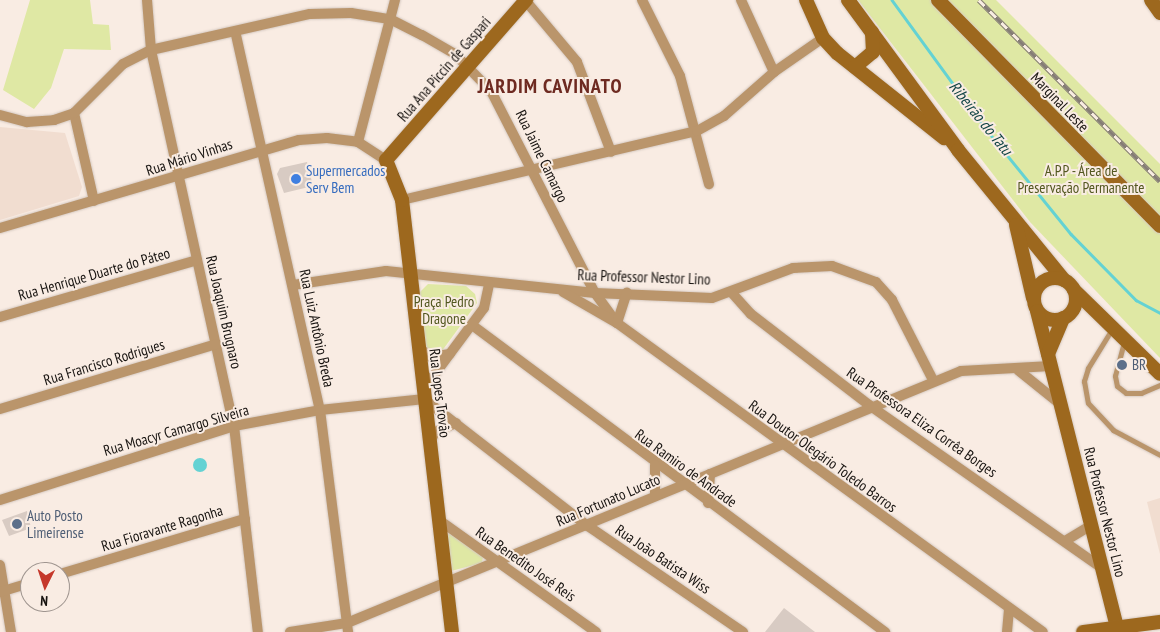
<!DOCTYPE html>
<meta charset="utf-8">
<style>
body{margin:0}
#map{position:relative;width:1160px;height:632px;overflow:hidden;background:#f9ece3;font-family:"PT Sans Narrow",sans-serif}
div>[style]{position:absolute}
[style*='--x']{left:calc(var(--x)*1px);top:calc(var(--y)*1px);width:calc(var(--w)*1px);rotate:calc(var(--a)*1deg)}
.built>*{inset:0;background:#f1ddd0}
.green>*{inset:0;background:#dfe8a4}
.water>*{inset:0;background:#64d2d3}
.round{border-radius:50%}
.stream>*{height:2.5px;margin:-1.25px;padding:0 1.25px;transform-origin:1.25px;border-radius:1.25px;background:#64d2d3}
.building>*{inset:0;background:#d8cbc3}
.roads{filter:drop-shadow(0 0 1px #d5c9c1) drop-shadow(0 0 1px #d5c9c1)}
.lane>*{height:5px;margin:-2.5px;padding:0 2.5px;transform-origin:2.5px;border-radius:2.5px;background:#ba956b}
.street>*{height:10px;margin:-5px;padding:0 5px;transform-origin:5px;border-radius:5px;background:#ba956b}
.secondary>*{height:14px;margin:-7px;padding:0 7px;transform-origin:7px;border-radius:7px;background:#9d681e}
.secondary>.ring{margin:-7px;padding:0;box-sizing:content-box;background:none;border:14px solid #9d681e;border-radius:50%}
.rail>*{height:4.5px;margin-top:-2.25px;transform-origin:0;background:repeating-linear-gradient(90deg,#f9ece3 0 8px,#857c76 0 16px);box-sizing:border-box;border-block:1px solid #857c76}
.dots>*{width:14px;height:14px;translate:-50% -50%;box-sizing:border-box;border:2px solid #f9ece3;border-radius:50%}
span{translate:-50% -50%;white-space:nowrap;text-align:center;line-height:1.15;-webkit-text-stroke:4px #f9ece3;paint-order:stroke}
.street-label{font-size:15px;color:#171310}
.shop-label{font-size:15px;color:#366cbe}
.left{translate:0 -50%;text-align:left}
.park-label{font-size:15px;color:#52571f}
.service-label{font-size:15px;color:#4e5e75}
.water-label{font-size:16px;color:#114445;font-style:italic}
.district-label{font-size:20px;color:#6e2a21;font-weight:700;letter-spacing:1px}
.north{position:absolute;left:20px;top:562px;width:50px;height:50px;box-sizing:border-box;background:#f9ece3;border:1px solid #9f958f;border-radius:50%;rotate:184deg;font-size:14px;font-weight:700;line-height:20px;text-align:center;color:#171310}
.north::after{content:'';display:block;margin:auto;width:18px;height:22px;background:#c5382b;clip-path:polygon(50% 0,100% 100%,50% 72%,0 100%)}
</style>
<div id="map">
<div class="built">
<i style="clip-path:polygon(0 127px,65px 133px,82px 187px,79px 196px,0 220px)"></i>
<i style="clip-path:polygon(1160px 498px,1160px 554px,1147px 502px)"></i>
</div>
<div class="green">
<i style="clip-path:polygon(30px 0,90px 0,93px 24px,109px 25px,111px 50px,64px 49px,51px 88px,34px 109px,3px 90px)"></i>
<i style="clip-path:polygon(858px 0,996px 0,1160px 164px,1160px 358px,1030px 222px)"></i>
<i style="clip-path:polygon(428px 284px,466px 286px,475px 294px,477px 303px,439px 355px,423px 349px,416px 296px)"></i>
<i style="clip-path:polygon(447px 532px,483px 557px,482px 563px,451px 571px)"></i>
</div>
<div class="water">
<i class="round" style="left:193px;top:458px;width:14px;height:14px"></i>
</div>
<div class="stream">
<i style="--x:892;--y:0;--w:160;--a:53.9"></i>
<i style="--x:986;--y:129;--w:135;--a:51"></i>
<i style="--x:1071;--y:234;--w:93;--a:45.4"></i>
<i style="--x:1136;--y:300;--w:27;--a:28"></i>
</div>
<div class="building">
<i style="clip-path:polygon(307px 162px,313px 186px,284px 193px,277px 174px,280px 168px)"></i>
<i style="clip-path:polygon(27px 511px,31px 528px,9px 536px,2px 520px)"></i>
<i style="clip-path:polygon(784px 608px,815px 632px,765px 632px)"></i>
</div>
<div class="roads">
<div class="lane">
<i style="--x:1112;--y:329;--w:46;--a:121.6"></i>
<i style="--x:1088;--y:368;--w:14;--a:107"></i>
<i style="--x:1084;--y:381;--w:22;--a:80"></i>
<i style="--x:1088;--y:403;--w:37;--a:47"></i>
<i style="--x:1113;--y:430;--w:53;--a:28"></i>
<i style="--x:1124;--y:342;--w:35;--a:105"></i>
<i style="--x:1115;--y:376;--w:10;--a:79"></i>
<i style="--x:1117;--y:386;--w:11;--a:38"></i>
<i style="--x:1126;--y:393;--w:15;--a:0"></i>
<i style="--x:1141;--y:393;--w:21;--a:-23"></i>
</div>
<div class="street">
<i style="--x:147;--y:0;--w:50;--a:85.4"></i>
<i style="--x:151;--y:50;--w:385;--a:77.6"></i>
<i style="--x:234;--y:426;--w:207;--a:83.4"></i>
<i style="--x:525;--y:0;--w:81;--a:50"></i>
<i style="--x:577;--y:62;--w:96;--a:69.3"></i>
<i style="--x:642;--y:0;--w:85;--a:63.4"></i>
<i style="--x:680;--y:76;--w:112;--a:75"></i>
<i style="--x:741;--y:0;--w:79;--a:65.4"></i>
<i style="--x:236;--y:35;--w:384;--a:77.4"></i>
<i style="--x:320;--y:410;--w:224;--a:82.8"></i>
<i style="--x:74;--y:113;--w:90;--a:77.2"></i>
<i style="--x:0;--y:115;--w:28;--a:15"></i>
<i style="--x:27;--y:122;--w:27;--a:-4"></i>
<i style="--x:54;--y:120;--w:21;--a:-19"></i>
<i style="--x:74;--y:113;--w:69;--a:-45"></i>
<i style="--x:123;--y:64;--w:31;--a:-27"></i>
<i style="--x:151;--y:50;--w:163;--a:-12.8"></i>
<i style="--x:310;--y:14;--w:41;--a:-1.4"></i>
<i style="--x:351;--y:13;--w:39;--a:9"></i>
<i style="--x:390;--y:19;--w:36;--a:27"></i>
<i style="--x:422;--y:35;--w:38;--a:30"></i>
<i style="--x:455;--y:54;--w:52;--a:45.8"></i>
<i style="--x:491;--y:91;--w:227;--a:62.8"></i>
<i style="--x:595;--y:293;--w:37;--a:54"></i>
<i style="--x:617;--y:323;--w:526;--a:35.96"></i>
<i style="--x:358;--y:142;--w:147;--a:-75.4"></i>
<i style="--x:402;--y:200;--w:303;--a:-13.2"></i>
<i style="--x:697;--y:131;--w:31;--a:-29"></i>
<i style="--x:724;--y:116;--w:67;--a:-41.3"></i>
<i style="--x:774;--y:72;--w:60;--a:-34.8"></i>
<i style="--x:0;--y:228;--w:312;--a:-16.4"></i>
<i style="--x:299;--y:140;--w:28;--a:-4"></i>
<i style="--x:327;--y:138;--w:31;--a:7"></i>
<i style="--x:358;--y:142;--w:33;--a:33"></i>
<i style="--x:293;--y:285;--w:94;--a:-8.6"></i>
<i style="--x:386;--y:271;--w:210;--a:6"></i>
<i style="--x:595;--y:293;--w:117;--a:2.4"></i>
<i style="--x:712;--y:298;--w:86;--a:-20.3"></i>
<i style="--x:793;--y:268;--w:39;--a:-3"></i>
<i style="--x:832;--y:266;--w:47;--a:20"></i>
<i style="--x:876;--y:282;--w:24;--a:48"></i>
<i style="--x:892;--y:300;--w:90;--a:62.9"></i>
<i style="--x:563;--y:292;--w:62;--a:29.9"></i>
<i style="--x:617;--y:323;--w:32;--a:-72"></i>
<i style="--x:732;--y:293;--w:28;--a:48"></i>
<i style="--x:751;--y:314;--w:149;--a:37.6"></i>
<i style="--x:869;--y:405;--w:284;--a:35"></i>
<i style="--x:0;--y:317;--w:205;--a:-16.1"></i>
<i style="--x:472;--y:325;--w:515;--a:36.62"></i>
<i style="--x:418;--y:347;--w:16;--a:38"></i>
<i style="--x:431;--y:357;--w:19;--a:-9"></i>
<i style="--x:1018;--y:370;--w:54;--a:39"></i>
<i style="--x:423;--y:390;--w:102;--a:-53.4"></i>
<i style="--x:484;--y:308;--w:25;--a:-78"></i>
<i style="--x:0;--y:409;--w:226;--a:-16.7"></i>
<i style="--x:430;--y:442;--w:11;--a:-63"></i>
<i style="--x:435;--y:432;--w:23;--a:-23"></i>
<i style="--x:655;--y:496;--w:31;--a:-90"></i>
<i style="--x:0;--y:500;--w:245;--a:-17.5"></i>
<i style="--x:234;--y:426;--w:87;--a:-10.5"></i>
<i style="--x:320;--y:410;--w:105;--a:-6"></i>
<i style="--x:424;--y:399;--w:207;--a:37.8"></i>
<i style="--x:588;--y:526;--w:188;--a:34.4"></i>
<i style="--x:708;--y:503;--w:29;--a:-86"></i>
<i style="--x:439;--y:520;--w:193;--a:35.5"></i>
<i style="--x:1065;--y:541;--w:31;--a:-31"></i>
<i style="--x:0;--y:565;--w:68;--a:80.7"></i>
<i style="--x:60;--y:574;--w:193;--a:-16.6"></i>
<i style="--x:0;--y:592;--w:31;--a:-17"></i>
<i style="--x:290;--y:632;--w:58;--a:-9"></i>
<i style="--x:347;--y:623;--w:664;--a:-22.31"></i>
<i style="--x:961;--y:371;--w:90;--a:-3.2"></i>
<i style="--x:1007;--y:632;--w:24;--a:-85"></i>
</div>
<div class="secondary">
<i style="--x:806;--y:0;--w:42;--a:65.9"></i>
<i style="--x:823;--y:38;--w:21;--a:47"></i>
<i style="--x:837;--y:53;--w:137;--a:38.5"></i>
<i style="--x:848;--y:0;--w:186;--a:53.7"></i>
<i style="--x:958;--y:150;--w:168;--a:50.8"></i>
<i style="--x:938;--y:0;--w:317;--a:45.5"></i>
<i style="--x:1151;--y:0;--w:16;--a:55"></i>
<i style="--x:855;--y:67;--w:23;--a:-40"></i>
<i style="--x:873;--y:52;--w:20;--a:-93"></i>
<i style="--x:1016;--y:225;--w:75;--a:76.9"></i>
<i class="ring" style="left:1034px;top:278px;width:28px;height:28px"></i>
<i style="--x:1074;--y:290;--w:120;--a:44.3"></i>
<i style="--x:1037;--y:311;--w:327;--a:75.8"></i>
<i style="--x:1048;--y:354;--w:39;--a:-67"></i>
<i style="--x:452;--y:632;--w:435;--a:-96.6"></i>
<i style="--x:402;--y:200;--w:43;--a:-111.8"></i>
<i style="--x:386;--y:160;--w:213;--a:-48.8"></i>
<i style="--x:1083;--y:632;--w:78;--a:-7.4"></i>
</div>
</div>
<div class="rail">
<i style="--x:979;--y:0;--w:256;--a:45"></i>
</div>
<div class="dots">
<i style="left:296px;top:179px;background:#3f7fe0"></i>
<i style="left:1122px;top:365px;background:#5c6f8a"></i>
<i style="left:17px;top:524px;background:#5c6f8a"></i>
</div>
<div class="street-label">
<span style="left:444px;top:69px;rotate:-49deg">Rua Ana Piccin de Gaspari</span>
<span style="left:1060px;top:102px;rotate:46deg">Marginal Leste</span>
<span style="left:542px;top:156px;rotate:64deg">Rua Jaime Camargo</span>
<span style="left:189px;top:157px;rotate:-18deg">Rua Mário Vinhas</span>
<span style="left:94px;top:274px;rotate:-16deg">Rua Henrique Duarte do Páteo</span>
<span style="left:644px;top:277px;rotate:2deg">Rua Professor Nestor Lino</span>
<span style="left:224px;top:312px;rotate:77deg">Rua Joaquim Brugnaro</span>
<span style="left:317px;top:328px;rotate:78deg">Rua Luiz Antônio Breda</span>
<span style="left:104px;top:362px;rotate:-17deg">Rua Francisco Rodrigues</span>
<span style="left:440px;top:393px;rotate:83deg">Rua Lopes Trovão</span>
<span style="left:922px;top:422px;rotate:35deg">Rua Professora Eliza Corrêa Borges</span>
<span style="left:176px;top:430px;rotate:-16deg">Rua Moacyr Camargo Silveira</span>
<span style="left:823px;top:456px;rotate:36deg">Rua Doutor Olegário Toledo Barros</span>
<span style="left:686px;top:468px;rotate:36deg">Rua Ramiro de Andrade</span>
<span style="left:608px;top:500px;rotate:-23deg">Rua Fortunato Lucato</span>
<span style="left:1105px;top:512px;rotate:76deg">Rua Professor Nestor Lino</span>
<span style="left:162px;top:528px;rotate:-17deg">Rua Fioravante Ragonha</span>
<span style="left:663px;top:559px;rotate:34deg">Rua João Batista Wiss</span>
<span style="left:526px;top:564px;rotate:35deg">Rua Benedito José Reis</span>
</div>
<div class="shop-label">
<span class="left" style="left:306px;top:179px">Supermercados<br>Serv Bem</span>
</div>
<div class="park-label">
<span style="left:1081px;top:179px">A.P.P - Área de<br>Preservação Permanente</span>
<span style="left:444px;top:310px">Praça Pedro<br>Dragone</span>
</div>
<div class="service-label">
<span class="left" style="left:1132px;top:365px">BR</span>
<span class="left" style="left:27px;top:524px">Auto Posto<br>Limeirense</span>
</div>
<div class="water-label">
<span style="left:981px;top:118px;rotate:51deg">Ribeirão do Tatu</span>
</div>
<div class="district-label">
<span style="left:550px;top:86px">JARDIM CAVINATO</span>
</div>
<div class="north">N</div>
</div>
